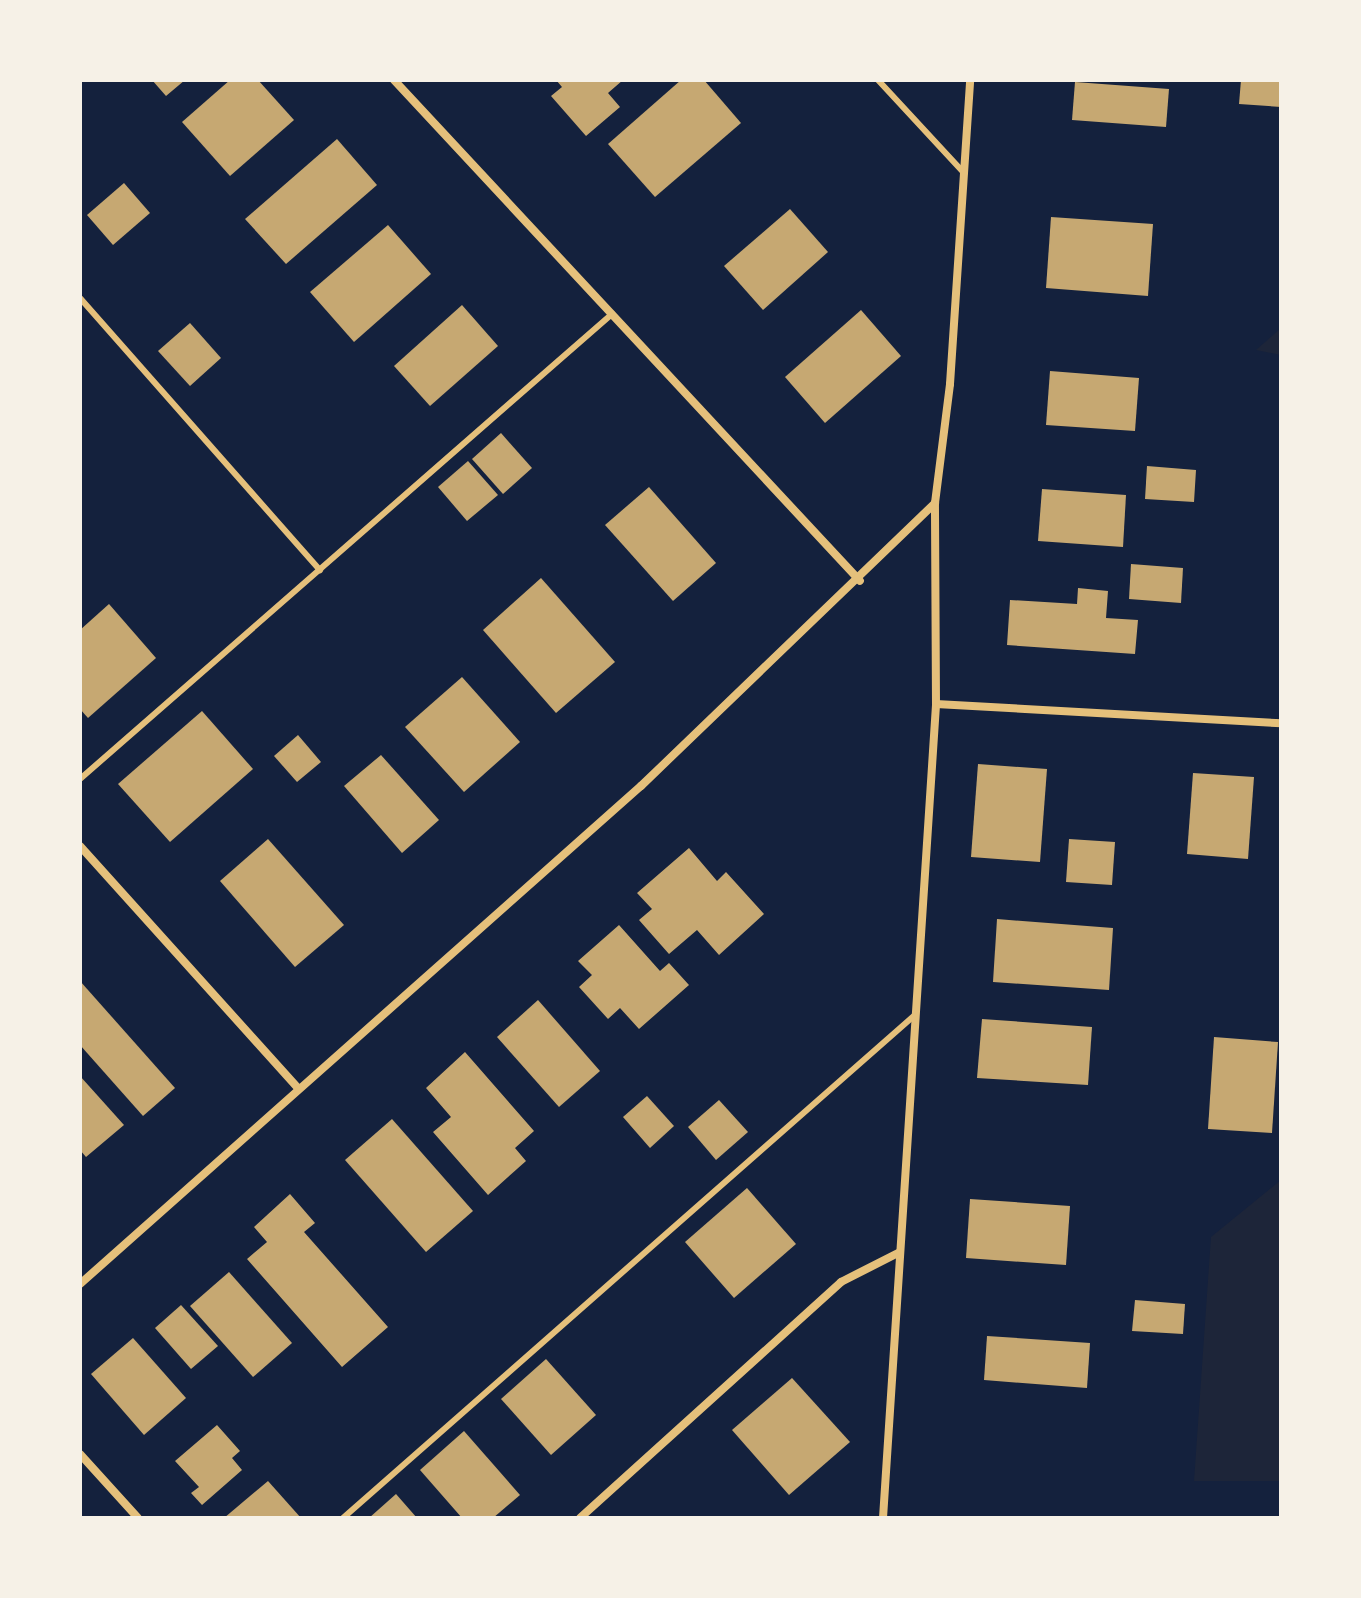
<!DOCTYPE html>
<style>
body{margin:0}
#map{position:relative;width:1361px;height:1598px;overflow:hidden;background:#14213d;font-family:"Open Sans",sans-serif}
div>[style]{position:absolute}
[style*='--x']{left:calc(var(--x)*1px);top:calc(var(--y)*1px);width:calc(var(--w)*1px);rotate:calc(var(--a)*1deg)}
.green>*{inset:0;background:#1d2539}
.building>*{inset:0;background:#c6a872}
.service>*{height:6px;margin:-3px;padding:0 3px;transform-origin:3px;border-radius:3px;background:#e5c07b}
.minor>*{height:8px;margin:-4px;padding:0 4px;transform-origin:4px;border-radius:4px;background:#e5c07b}
span{translate:-50% -50%;white-space:nowrap;text-align:center;line-height:1.15;-webkit-text-stroke:6px #f6f1e7;paint-order:stroke}
.frame{position:absolute;inset:0;border:82px solid #f6f1e7;pointer-events:none}
</style>
<div id="map">
<div class="green">
<i style="clip-path:polygon(1281px 328px,1281px 355px,1256px 350px)"></i>
<i style="clip-path:polygon(1281px 1180px,1281px 1481px,1194px 1481px,1211px 1237px)"></i>
</div>
<div class="building">
<i style="clip-path:polygon(152px 80px,185px 80px,166px 96px)"></i>
<i style="clip-path:polygon(230px 80px,258px 80px,294px 120px,230px 176px,182px 122px)"></i>
<i style="clip-path:polygon(556px 80px,623px 80px,608px 93px,620px 107px,586px 136px,551px 96px,562px 87px)"></i>
<i style="clip-path:polygon(681px 80px,704px 80px,741px 123px,655px 197px,608px 144px)"></i>
<i style="clip-path:polygon(1241px 80px,1281px 80px,1281px 107px,1239px 104px)"></i>
<i style="clip-path:polygon(1075px 82px,1169px 89px,1166px 127px,1072px 120px)"></i>
<i style="clip-path:polygon(337px 139px,377px 185px,286px 264px,245px 219px)"></i>
<i style="clip-path:polygon(124px 183px,150px 213px,113px 245px,87px 215px)"></i>
<i style="clip-path:polygon(790px 209px,828px 252px,763px 310px,724px 266px)"></i>
<i style="clip-path:polygon(1051px 217px,1153px 224px,1148px 296px,1046px 288px)"></i>
<i style="clip-path:polygon(388px 225px,431px 274px,354px 342px,310px 292px)"></i>
<i style="clip-path:polygon(462px 305px,498px 346px,430px 406px,394px 366px)"></i>
<i style="clip-path:polygon(861px 310px,901px 356px,825px 423px,785px 377px)"></i>
<i style="clip-path:polygon(190px 323px,221px 358px,190px 386px,158px 351px)"></i>
<i style="clip-path:polygon(1050px 371px,1139px 378px,1135px 431px,1046px 425px)"></i>
<i style="clip-path:polygon(501px 433px,532px 468px,503px 494px,472px 459px)"></i>
<i style="clip-path:polygon(468px 461px,498px 495px,467px 521px,438px 487px)"></i>
<i style="clip-path:polygon(1147px 466px,1196px 470px,1194px 502px,1145px 499px)"></i>
<i style="clip-path:polygon(649px 487px,716px 563px,673px 601px,605px 525px)"></i>
<i style="clip-path:polygon(1042px 489px,1126px 495px,1123px 547px,1038px 541px)"></i>
<i style="clip-path:polygon(1131px 564px,1183px 568px,1181px 603px,1129px 599px)"></i>
<i style="clip-path:polygon(541px 578px,615px 662px,556px 713px,483px 630px)"></i>
<i style="clip-path:polygon(1078px 588px,1108px 591px,1106px 618px,1138px 620px,1135px 654px,1007px 645px,1010px 600px,1077px 604px)"></i>
<i style="clip-path:polygon(109px 604px,156px 658px,88px 718px,80px 709px,80px 630px)"></i>
<i style="clip-path:polygon(462px 677px,520px 742px,464px 792px,405px 727px)"></i>
<i style="clip-path:polygon(202px 711px,253px 769px,170px 842px,118px 784px)"></i>
<i style="clip-path:polygon(298px 735px,321px 762px,297px 782px,274px 756px)"></i>
<i style="clip-path:polygon(381px 755px,439px 820px,402px 853px,344px 786px)"></i>
<i style="clip-path:polygon(978px 764px,1047px 769px,1040px 862px,971px 857px)"></i>
<i style="clip-path:polygon(1193px 773px,1254px 777px,1248px 859px,1187px 854px)"></i>
<i style="clip-path:polygon(268px 839px,344px 925px,295px 967px,220px 881px)"></i>
<i style="clip-path:polygon(1069px 839px,1115px 842px,1112px 885px,1066px 882px)"></i>
<i style="clip-path:polygon(689px 848px,717px 881px,726px 872px,764px 914px,719px 955px,697px 930px,669px 954px,639px 920px,652px 909px,637px 893px)"></i>
<i style="clip-path:polygon(997px 919px,1113px 928px,1109px 990px,993px 982px)"></i>
<i style="clip-path:polygon(619px 925px,660px 971px,669px 963px,689px 985px,639px 1029px,620px 1008px,608px 1019px,579px 987px,592px 975px,578px 961px)"></i>
<i style="clip-path:polygon(80px 981px,175px 1088px,143px 1116px,80px 1045px)"></i>
<i style="clip-path:polygon(538px 1000px,600px 1071px,559px 1107px,497px 1037px)"></i>
<i style="clip-path:polygon(982px 1019px,1092px 1027px,1088px 1085px,977px 1078px)"></i>
<i style="clip-path:polygon(1214px 1037px,1278px 1042px,1272px 1133px,1208px 1129px)"></i>
<i style="clip-path:polygon(465px 1052px,534px 1131px,515px 1148px,526px 1161px,488px 1195px,433px 1132px,451px 1117px,426px 1088px)"></i>
<i style="clip-path:polygon(80px 1076px,124px 1125px,86px 1157px,80px 1150px)"></i>
<i style="clip-path:polygon(647px 1096px,674px 1126px,650px 1148px,623px 1117px)"></i>
<i style="clip-path:polygon(719px 1100px,748px 1132px,716px 1160px,688px 1127px)"></i>
<i style="clip-path:polygon(392px 1119px,473px 1211px,426px 1252px,345px 1160px)"></i>
<i style="clip-path:polygon(747px 1188px,796px 1244px,734px 1298px,685px 1242px)"></i>
<i style="clip-path:polygon(290px 1194px,315px 1223px,304px 1232px,388px 1327px,342px 1367px,247px 1259px,267px 1242px,254px 1227px)"></i>
<i style="clip-path:polygon(970px 1199px,1070px 1206px,1066px 1265px,966px 1258px)"></i>
<i style="clip-path:polygon(229px 1272px,292px 1343px,253px 1377px,190px 1306px)"></i>
<i style="clip-path:polygon(1135px 1300px,1185px 1304px,1183px 1334px,1132px 1331px)"></i>
<i style="clip-path:polygon(181px 1305px,218px 1346px,191px 1369px,155px 1328px)"></i>
<i style="clip-path:polygon(987px 1336px,1090px 1343px,1087px 1388px,984px 1380px)"></i>
<i style="clip-path:polygon(133px 1338px,186px 1398px,144px 1435px,91px 1374px)"></i>
<i style="clip-path:polygon(546px 1359px,596px 1415px,551px 1455px,501px 1399px)"></i>
<i style="clip-path:polygon(792px 1378px,850px 1442px,789px 1495px,732px 1430px)"></i>
<i style="clip-path:polygon(217px 1425px,240px 1451px,232px 1458px,242px 1470px,202px 1505px,191px 1493px,199px 1487px,175px 1461px)"></i>
<i style="clip-path:polygon(464px 1431px,520px 1495px,493px 1518px,462px 1518px,420px 1470px)"></i>
<i style="clip-path:polygon(268px 1481px,301px 1518px,224px 1518px)"></i>
<i style="clip-path:polygon(396px 1494px,417px 1518px,369px 1518px)"></i>
</div>
<div class="service">
<i style="--x:878;--y:80;--w:127;--a:47.2"></i>
<i style="--x:80;--y:298;--w:363;--a:48.6"></i>
<i style="--x:80;--y:779;--w:707;--a:-41.16"></i>
<i style="--x:343;--y:1518;--w:762;--a:-41.33"></i>
</div>
<div class="minor">
<i style="--x:394;--y:80;--w:684;--a:47.07"></i>
<i style="--x:936;--y:704;--w:346;--a:3.2"></i>
<i style="--x:80;--y:846;--w:326;--a:48"></i>
<i style="--x:80;--y:1284;--w:750;--a:-41.6"></i>
<i style="--x:641;--y:786;--w:408;--a:-43.9"></i>
<i style="--x:935;--y:503;--w:120;--a:-82.8"></i>
<i style="--x:950;--y:384;--w:305;--a:-86.2"></i>
<i style="--x:80;--y:1454;--w:86;--a:47.8"></i>
<i style="--x:580;--y:1518;--w:352;--a:-42.1"></i>
<i style="--x:841;--y:1282;--w:64;--a:-27"></i>
<i style="--x:883;--y:1518;--w:816;--a:-86.27"></i>
<i style="--x:936;--y:704;--w:201;--a:-90.3"></i>
</div>
<div class="frame"></div>
</div>
